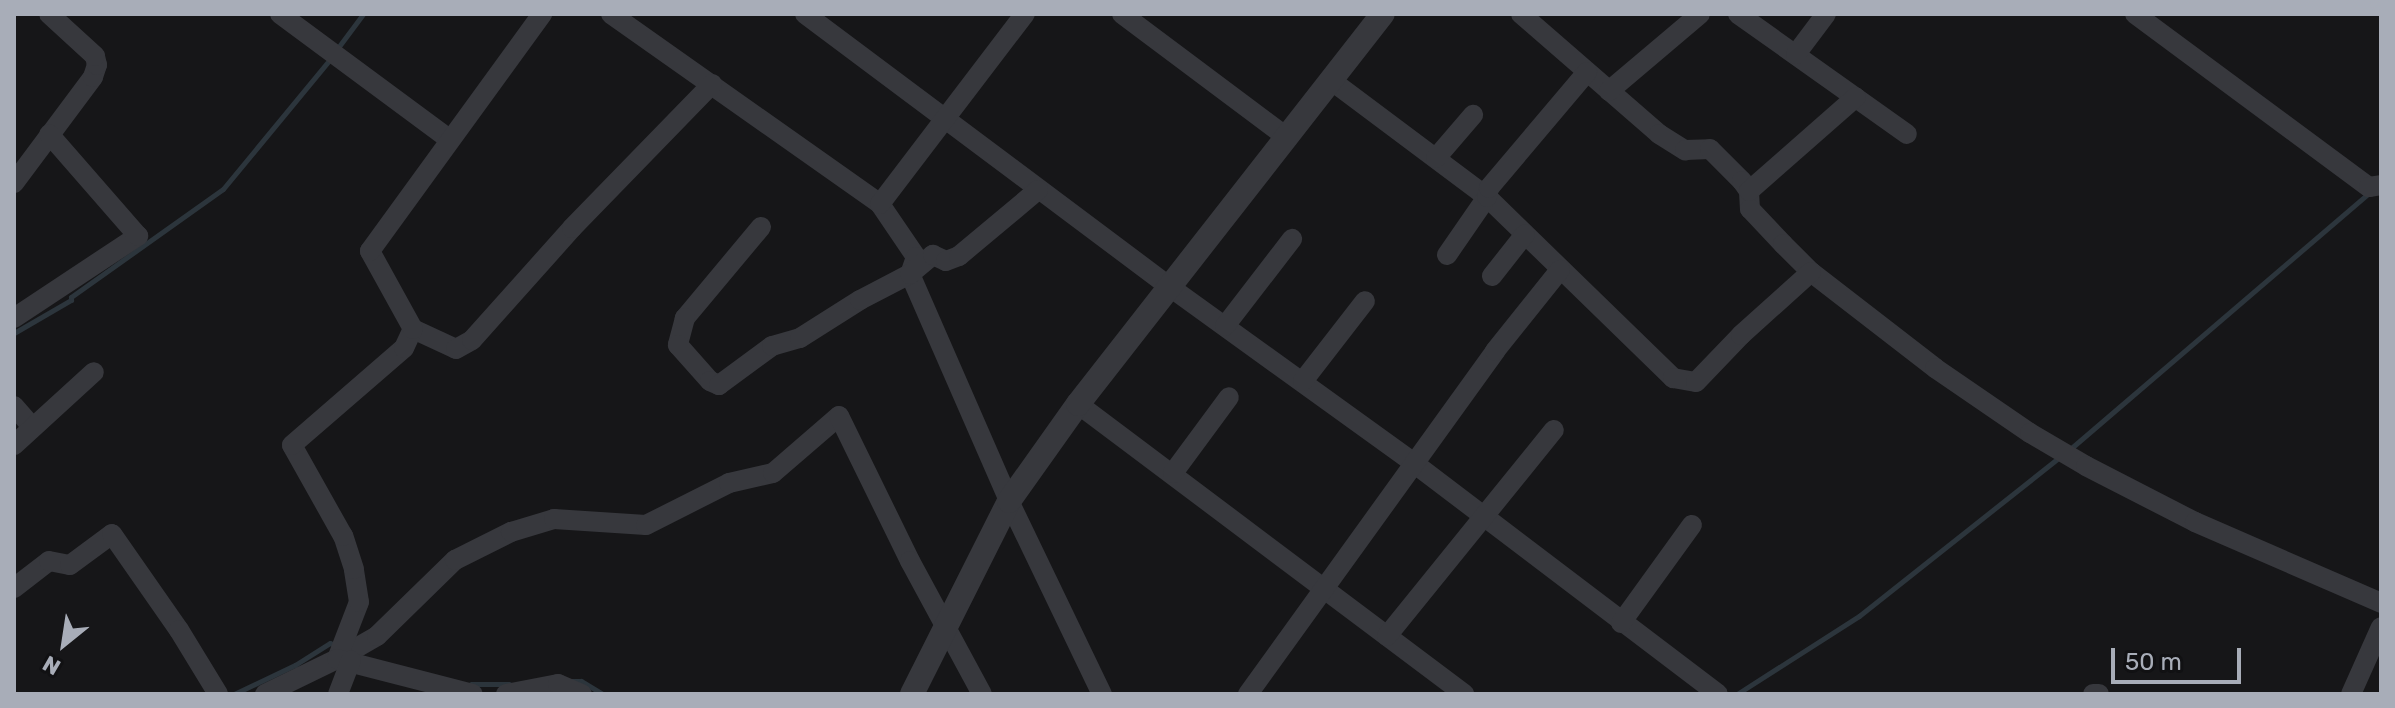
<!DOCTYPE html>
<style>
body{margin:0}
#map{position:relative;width:2395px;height:708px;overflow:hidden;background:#161618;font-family:Rubik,sans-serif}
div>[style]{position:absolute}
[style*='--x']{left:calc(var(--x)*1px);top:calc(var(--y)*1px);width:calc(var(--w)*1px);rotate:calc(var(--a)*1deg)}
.stream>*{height:5px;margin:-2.5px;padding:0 2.5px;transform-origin:2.5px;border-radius:2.5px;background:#2c353c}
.minor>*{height:20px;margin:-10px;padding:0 10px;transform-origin:10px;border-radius:10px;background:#37383d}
.tertiary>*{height:24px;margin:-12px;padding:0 12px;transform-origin:12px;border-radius:12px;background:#37383d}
span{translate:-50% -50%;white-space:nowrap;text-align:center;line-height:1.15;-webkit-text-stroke:6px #111113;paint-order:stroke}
.frame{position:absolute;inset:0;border:16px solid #a8adb8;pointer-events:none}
.north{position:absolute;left:24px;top:604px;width:80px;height:80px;-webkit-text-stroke:6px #111113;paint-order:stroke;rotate:210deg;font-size:22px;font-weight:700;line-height:32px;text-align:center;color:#a8adb8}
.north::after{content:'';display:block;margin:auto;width:28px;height:36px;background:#a8adb8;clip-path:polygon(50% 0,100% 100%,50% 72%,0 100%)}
.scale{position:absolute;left:2111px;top:648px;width:130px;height:36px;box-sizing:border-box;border:4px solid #a8adb8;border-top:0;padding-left:10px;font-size:24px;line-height:28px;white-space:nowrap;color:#a8adb8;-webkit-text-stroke:6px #111113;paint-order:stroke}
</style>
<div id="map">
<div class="stream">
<i style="--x:337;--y:49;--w:44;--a:-53.4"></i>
<i style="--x:14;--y:333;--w:66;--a:-30.1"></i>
<i style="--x:71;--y:300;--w:3;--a:-90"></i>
<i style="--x:71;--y:297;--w:186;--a:-35.4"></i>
<i style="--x:223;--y:189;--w:171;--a:-50.5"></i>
<i style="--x:2069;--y:450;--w:394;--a:-40.6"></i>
<i style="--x:571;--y:681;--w:10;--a:0"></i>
<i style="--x:581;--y:681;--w:26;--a:31"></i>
<i style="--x:471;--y:684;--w:38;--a:0"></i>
<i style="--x:234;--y:694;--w:68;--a:-25.4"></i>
<i style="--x:295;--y:665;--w:41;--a:-32.2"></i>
<i style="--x:330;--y:643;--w:5;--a:22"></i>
<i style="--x:1737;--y:694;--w:145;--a:-32.6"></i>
<i style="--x:1859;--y:616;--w:258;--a:-38.4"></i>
</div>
<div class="minor">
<i style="--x:280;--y:14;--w:210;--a:36.5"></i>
<i style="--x:611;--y:14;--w:329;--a:35.2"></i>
<i style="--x:880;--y:204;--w:64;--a:55.8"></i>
<i style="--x:916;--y:257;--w:18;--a:109"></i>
<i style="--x:910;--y:274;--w:248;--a:66.4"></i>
<i style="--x:1009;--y:501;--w:214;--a:64.3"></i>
<i style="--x:805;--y:14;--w:456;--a:36.8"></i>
<i style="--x:1170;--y:287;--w:302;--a:35.8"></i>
<i style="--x:1415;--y:464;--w:380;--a:37.2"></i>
<i style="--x:1122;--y:14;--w:207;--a:36.8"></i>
<i style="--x:1521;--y:14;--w:183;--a:41"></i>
<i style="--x:1659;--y:134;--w:31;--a:32"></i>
<i style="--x:1685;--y:150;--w:25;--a:-2"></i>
<i style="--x:1710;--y:149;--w:45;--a:45"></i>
<i style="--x:1742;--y:181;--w:12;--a:55"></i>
<i style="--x:1749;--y:191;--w:18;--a:87"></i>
<i style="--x:1750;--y:209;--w:48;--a:46.7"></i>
<i style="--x:1783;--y:244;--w:40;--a:45"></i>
<i style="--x:1811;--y:272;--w:157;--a:37.7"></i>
<i style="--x:1935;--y:368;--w:115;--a:34.4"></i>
<i style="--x:2030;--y:433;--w:65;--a:30.5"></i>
<i style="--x:2086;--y:466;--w:123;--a:27.2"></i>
<i style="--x:2195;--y:522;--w:203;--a:23.5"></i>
<i style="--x:1738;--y:14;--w:207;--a:35.4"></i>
<i style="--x:2135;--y:14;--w:291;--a:36.5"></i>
<i style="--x:2369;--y:187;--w:12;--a:-9"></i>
<i style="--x:1796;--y:54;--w:50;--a:-53.1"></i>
<i style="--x:1332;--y:81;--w:194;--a:36.8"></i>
<i style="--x:1487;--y:197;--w:260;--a:44.2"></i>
<i style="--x:1673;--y:378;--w:23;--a:10"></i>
<i style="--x:1696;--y:382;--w:65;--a:-46.2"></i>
<i style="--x:1741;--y:335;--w:94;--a:-42"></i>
<i style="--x:1609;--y:91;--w:119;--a:-40.2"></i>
<i style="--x:1436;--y:158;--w:57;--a:-49.3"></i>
<i style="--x:14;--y:183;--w:132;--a:-53.3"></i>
<i style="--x:93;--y:77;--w:13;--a:-72"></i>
<i style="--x:97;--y:65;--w:9;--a:-103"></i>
<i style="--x:95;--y:56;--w:62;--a:-137.6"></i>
<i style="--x:1749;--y:191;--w:142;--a:-41.3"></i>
<i style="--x:880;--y:204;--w:239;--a:-52.7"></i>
<i style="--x:761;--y:227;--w:119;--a:129.9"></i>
<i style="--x:685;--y:318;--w:28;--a:105"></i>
<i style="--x:678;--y:345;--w:48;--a:48.4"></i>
<i style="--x:710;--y:381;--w:10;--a:24"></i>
<i style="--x:719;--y:385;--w:66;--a:-36.3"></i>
<i style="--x:772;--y:346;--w:29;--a:-16"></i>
<i style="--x:800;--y:338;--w:71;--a:-32.3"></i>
<i style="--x:860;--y:300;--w:56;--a:-27.5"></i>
<i style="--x:910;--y:274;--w:30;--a:-40"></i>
<i style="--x:933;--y:255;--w:14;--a:25"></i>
<i style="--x:946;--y:261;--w:14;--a:-21"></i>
<i style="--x:959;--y:256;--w:103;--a:-39.9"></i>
<i style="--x:1447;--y:255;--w:70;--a:-55.4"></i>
<i style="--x:1487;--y:197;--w:9;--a:-77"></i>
<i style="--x:1489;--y:188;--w:152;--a:-49.8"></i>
<i style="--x:1492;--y:276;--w:53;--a:-51.8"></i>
<i style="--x:14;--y:318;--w:149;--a:-33.5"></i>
<i style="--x:138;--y:236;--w:135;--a:-131.1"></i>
<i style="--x:1225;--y:326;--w:110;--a:-52.4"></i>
<i style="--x:413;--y:329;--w:47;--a:24.9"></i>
<i style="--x:456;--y:349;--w:18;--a:-29"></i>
<i style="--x:472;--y:340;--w:150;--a:-48.2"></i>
<i style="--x:572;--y:228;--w:201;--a:-45.8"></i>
<i style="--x:1303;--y:381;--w:101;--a:-52.2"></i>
<i style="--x:1078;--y:404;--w:483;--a:36.9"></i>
<i style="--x:14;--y:406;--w:28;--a:49"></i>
<i style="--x:14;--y:445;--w:108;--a:-42.4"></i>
<i style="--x:1173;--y:473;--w:94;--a:-53.6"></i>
<i style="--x:14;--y:588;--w:44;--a:-37.6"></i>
<i style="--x:49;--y:561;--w:21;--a:11"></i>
<i style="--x:70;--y:565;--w:52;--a:-36.4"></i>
<i style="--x:112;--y:534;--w:117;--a:55.1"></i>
<i style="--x:179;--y:630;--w:75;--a:58.6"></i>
<i style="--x:1621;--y:623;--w:121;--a:-54.1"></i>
<i style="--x:1387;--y:636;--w:265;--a:-51"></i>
<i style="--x:337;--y:659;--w:46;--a:-29.9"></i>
<i style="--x:377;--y:636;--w:109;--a:-44.3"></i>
<i style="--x:455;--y:560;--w:63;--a:-26.6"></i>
<i style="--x:511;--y:532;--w:45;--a:-16.8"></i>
<i style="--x:554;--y:519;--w:92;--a:3.7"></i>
<i style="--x:646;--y:525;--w:93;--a:-26.8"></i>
<i style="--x:729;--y:483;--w:45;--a:-12.8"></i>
<i style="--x:773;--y:473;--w:87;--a:-40.8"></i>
<i style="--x:839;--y:416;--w:161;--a:63.9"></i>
<i style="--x:910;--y:561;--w:151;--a:61.6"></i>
<i style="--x:337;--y:659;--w:61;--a:-68.9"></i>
<i style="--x:359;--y:602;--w:33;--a:-99"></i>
<i style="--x:354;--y:569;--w:35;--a:-108"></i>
<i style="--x:343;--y:536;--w:104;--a:-119.3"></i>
<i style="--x:292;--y:445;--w:148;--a:-40.9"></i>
<i style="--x:404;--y:348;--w:21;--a:-65"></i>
<i style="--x:413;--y:329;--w:89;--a:-118.9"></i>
<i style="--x:370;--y:251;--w:293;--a:-54"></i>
<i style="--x:265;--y:694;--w:80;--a:-25.9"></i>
<i style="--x:337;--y:659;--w:140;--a:14.4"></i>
<i style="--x:338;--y:694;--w:36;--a:-69"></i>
<i style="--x:506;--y:694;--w:53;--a:-10.9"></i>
<i style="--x:558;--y:684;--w:26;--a:23"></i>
<i style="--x:1248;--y:694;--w:423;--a:-54.2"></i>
<i style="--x:1495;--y:351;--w:104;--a:-51.3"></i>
<i style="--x:2093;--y:694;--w:6;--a:0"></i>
<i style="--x:2351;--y:694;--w:73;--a:-65.9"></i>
</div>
<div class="tertiary">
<i style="--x:912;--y:694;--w:216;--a:-63.3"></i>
<i style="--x:1009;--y:501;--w:119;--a:-54.6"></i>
<i style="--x:1078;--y:404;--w:495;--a:-52"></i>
</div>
<div class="frame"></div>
<div class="north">N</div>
<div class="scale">50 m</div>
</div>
